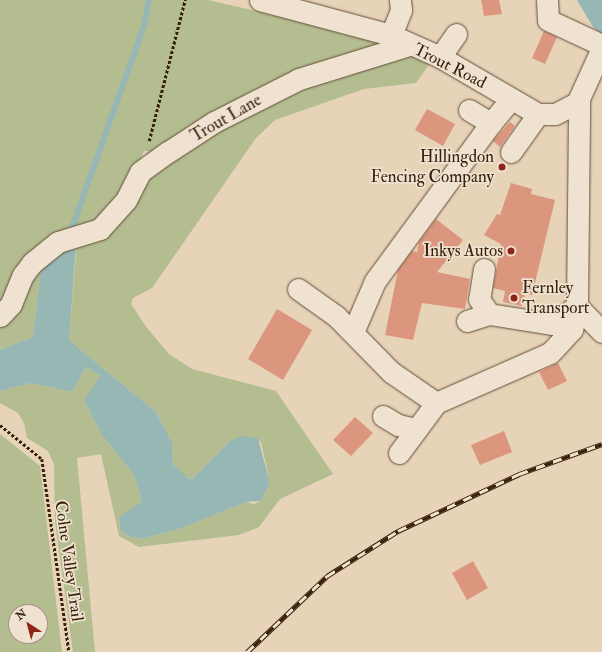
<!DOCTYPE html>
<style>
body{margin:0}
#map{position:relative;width:602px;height:652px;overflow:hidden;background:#e6d3b8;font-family:"IM FELL Double Pica",serif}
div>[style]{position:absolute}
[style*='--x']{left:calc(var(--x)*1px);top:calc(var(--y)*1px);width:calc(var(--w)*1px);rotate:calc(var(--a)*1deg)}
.green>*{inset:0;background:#b3bd90}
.water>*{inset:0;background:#97b7b4}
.stream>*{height:5.5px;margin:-2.75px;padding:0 2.75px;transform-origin:2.75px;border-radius:2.75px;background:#97b7b4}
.building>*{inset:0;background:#dd967e}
.path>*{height:2.5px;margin-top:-1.25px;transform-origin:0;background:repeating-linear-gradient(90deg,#39200a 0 3px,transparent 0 5px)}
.roads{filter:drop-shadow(0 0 1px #644d36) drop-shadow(0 0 1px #644d36)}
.minor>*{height:21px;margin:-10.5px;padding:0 10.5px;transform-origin:10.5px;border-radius:10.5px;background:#efe2d1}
.rail>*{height:4.5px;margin-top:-2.25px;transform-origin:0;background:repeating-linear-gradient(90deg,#efe2d1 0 9px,#39200a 0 18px);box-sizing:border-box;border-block:1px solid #39200a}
.dots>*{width:11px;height:11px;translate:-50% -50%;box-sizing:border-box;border:2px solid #efe2d1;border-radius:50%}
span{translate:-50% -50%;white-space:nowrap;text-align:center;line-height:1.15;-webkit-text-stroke:3.5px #efe2d1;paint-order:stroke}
.street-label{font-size:17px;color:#39200a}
.poi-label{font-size:17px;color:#39200a}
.right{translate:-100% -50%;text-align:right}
.left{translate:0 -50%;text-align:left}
.north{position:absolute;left:8px;top:604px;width:40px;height:40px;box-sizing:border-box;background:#efe2d1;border:1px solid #a69481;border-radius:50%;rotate:324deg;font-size:11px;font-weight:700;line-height:16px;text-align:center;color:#39200a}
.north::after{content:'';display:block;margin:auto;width:14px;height:18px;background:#8f2418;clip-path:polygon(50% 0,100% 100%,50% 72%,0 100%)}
</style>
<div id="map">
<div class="green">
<i style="clip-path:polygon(0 0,208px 0,385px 41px,433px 59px,416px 83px,364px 89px,275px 120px,256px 138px,152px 288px,133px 298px,131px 304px,147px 328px,169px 354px,192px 369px,276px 391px,333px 474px,280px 499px,259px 527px,239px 535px,139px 547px,119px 536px,101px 454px,77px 458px,95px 652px,73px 652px,55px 522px,54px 464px,48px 451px,27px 438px,24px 423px,18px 413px,0 403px,0 391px,31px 383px,72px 392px,86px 367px,100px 376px,84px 400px,101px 434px,134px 475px,141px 497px,141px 502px,119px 517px,120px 530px,127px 536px,142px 539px,182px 528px,246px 502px,254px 504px,261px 501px,270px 483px,261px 442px,253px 437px,230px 441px,192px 479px,184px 476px,173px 464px,172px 442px,156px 412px,69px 340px,77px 240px,95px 233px,122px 207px,148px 151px,144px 151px,125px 198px,104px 224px,77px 236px,77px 232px,65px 231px,41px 268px,33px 337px,0 350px)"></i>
<i style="clip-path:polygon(evenodd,0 434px,40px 466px,62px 652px,0 652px,0 434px,16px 612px,40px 612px,40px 636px,16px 636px,16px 612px)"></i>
</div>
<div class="water">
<i style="clip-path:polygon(577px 0,602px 0,602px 34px,593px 27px)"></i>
<i style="clip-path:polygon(77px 232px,69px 340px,156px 412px,172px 442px,173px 464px,188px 478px,192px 479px,230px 441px,241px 436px,258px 438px,270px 483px,261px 501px,246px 502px,182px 528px,142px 539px,127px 536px,120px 530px,119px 517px,141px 502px,141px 497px,134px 475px,101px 434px,84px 400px,100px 376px,86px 367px,72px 392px,31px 383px,0 391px,0 350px,33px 337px,41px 268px)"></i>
</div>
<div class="stream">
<i style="--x:71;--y:231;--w:218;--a:-70.4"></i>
<i style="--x:144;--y:26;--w:26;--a:-79"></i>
</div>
<div class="building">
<i style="clip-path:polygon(481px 0,499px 0,502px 14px,484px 16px)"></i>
<i style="clip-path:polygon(544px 31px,557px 37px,545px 64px,532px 58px)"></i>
<i style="clip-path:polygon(427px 109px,455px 124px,443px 146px,415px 130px)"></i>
<i style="clip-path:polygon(510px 122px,515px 126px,500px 147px,493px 141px)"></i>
<i style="clip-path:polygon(511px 183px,532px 189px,531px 194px,555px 200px,532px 295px,525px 294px,522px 306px,503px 302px,505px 291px,493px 288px,501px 244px,484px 235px,497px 214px,500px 215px)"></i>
<i style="clip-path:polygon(436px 219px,463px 240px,437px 272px,470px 279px,465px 309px,422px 303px,413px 340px,385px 335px,398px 270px,412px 251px,417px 252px,419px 242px)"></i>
<i style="clip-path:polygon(277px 309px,312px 330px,283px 380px,248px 359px)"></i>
<i style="clip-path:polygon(558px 363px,567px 381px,548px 390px,539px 372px)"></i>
<i style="clip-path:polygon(355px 417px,373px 433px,351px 456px,333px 440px)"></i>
<i style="clip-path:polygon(504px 431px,512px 452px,480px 465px,471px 445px)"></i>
<i style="clip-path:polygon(473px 561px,488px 588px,467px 600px,452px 573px)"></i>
</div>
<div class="path">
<i style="--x:149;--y:141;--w:146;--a:-75.7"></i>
<i style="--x:0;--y:425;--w:54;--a:39"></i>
<i style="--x:42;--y:459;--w:195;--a:82"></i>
</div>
<div class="roads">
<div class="minor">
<i style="--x:260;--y:0;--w:136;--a:15"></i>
<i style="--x:391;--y:35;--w:54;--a:24.2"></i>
<i style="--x:440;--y:57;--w:113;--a:30.2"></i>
<i style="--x:538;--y:114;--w:17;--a:0"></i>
<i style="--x:555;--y:114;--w:25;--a:-27"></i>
<i style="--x:577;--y:103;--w:60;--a:-65.6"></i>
<i style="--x:547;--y:0;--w:20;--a:87"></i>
<i style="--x:548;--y:20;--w:60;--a:24.8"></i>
<i style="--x:391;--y:35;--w:27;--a:-68"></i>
<i style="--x:401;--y:10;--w:10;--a:-96"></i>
<i style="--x:440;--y:57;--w:28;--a:-55"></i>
<i style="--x:469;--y:110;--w:26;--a:31"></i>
<i style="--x:491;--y:123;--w:31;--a:-50"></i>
<i style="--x:511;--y:152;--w:47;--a:-54.6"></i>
<i style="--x:484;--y:269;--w:30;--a:99"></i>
<i style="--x:479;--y:299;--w:18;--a:56"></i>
<i style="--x:489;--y:314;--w:65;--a:8.9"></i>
<i style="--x:553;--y:324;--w:30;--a:-37"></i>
<i style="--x:577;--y:306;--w:206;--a:-89.4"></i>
<i style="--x:298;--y:289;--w:47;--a:35.4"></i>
<i style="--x:336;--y:316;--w:78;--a:45.5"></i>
<i style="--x:391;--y:372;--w:55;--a:34.6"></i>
<i style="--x:436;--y:403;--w:124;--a:-23.7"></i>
<i style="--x:550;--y:353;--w:33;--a:-47"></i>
<i style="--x:572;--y:329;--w:24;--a:-78"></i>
<i style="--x:577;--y:306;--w:36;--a:46"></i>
<i style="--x:0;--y:316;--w:16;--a:-47"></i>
<i style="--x:11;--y:304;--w:31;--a:-68"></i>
<i style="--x:23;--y:275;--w:15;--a:-53"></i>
<i style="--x:32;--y:263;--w:33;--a:-39"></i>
<i style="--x:58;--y:242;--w:44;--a:-17.2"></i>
<i style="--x:100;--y:229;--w:39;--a:-48"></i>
<i style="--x:126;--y:200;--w:31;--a:-63"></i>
<i style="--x:140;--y:172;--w:34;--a:-36"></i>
<i style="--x:168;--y:152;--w:55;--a:-33.1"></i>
<i style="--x:214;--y:122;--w:95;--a:-26.8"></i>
<i style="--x:299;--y:79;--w:115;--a:-17.2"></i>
<i style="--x:467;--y:321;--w:23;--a:-18"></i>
<i style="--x:353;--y:332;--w:56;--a:-66.7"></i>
<i style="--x:375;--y:281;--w:196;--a:-53.7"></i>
<i style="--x:383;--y:416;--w:17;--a:31"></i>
<i style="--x:398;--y:425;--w:18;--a:13"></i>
<i style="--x:399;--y:453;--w:62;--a:-53.5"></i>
</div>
</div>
<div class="rail">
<i style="--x:247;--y:652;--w:110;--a:-43.5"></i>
<i style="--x:327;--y:576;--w:84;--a:-32.4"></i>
<i style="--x:398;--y:531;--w:134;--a:-25.2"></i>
<i style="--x:519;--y:474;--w:88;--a:-19.9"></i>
</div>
<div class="dots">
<i style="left:502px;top:167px;background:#8f2418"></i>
<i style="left:511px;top:251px;background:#8f2418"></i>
<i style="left:514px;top:298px;background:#8f2418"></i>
</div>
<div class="street-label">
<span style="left:450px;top:66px;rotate:27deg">Trout Road</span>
<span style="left:226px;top:118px;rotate:-30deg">Trout Lane</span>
<span style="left:69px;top:561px;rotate:82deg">Colne Valley Trail</span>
</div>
<div class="poi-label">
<span class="right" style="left:494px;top:167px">Hillingdon<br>Fencing Company</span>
<span class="right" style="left:503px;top:251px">Inkys Autos</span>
<span class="left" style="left:522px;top:298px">Fernley<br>Transport</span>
</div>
<div class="north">N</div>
</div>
